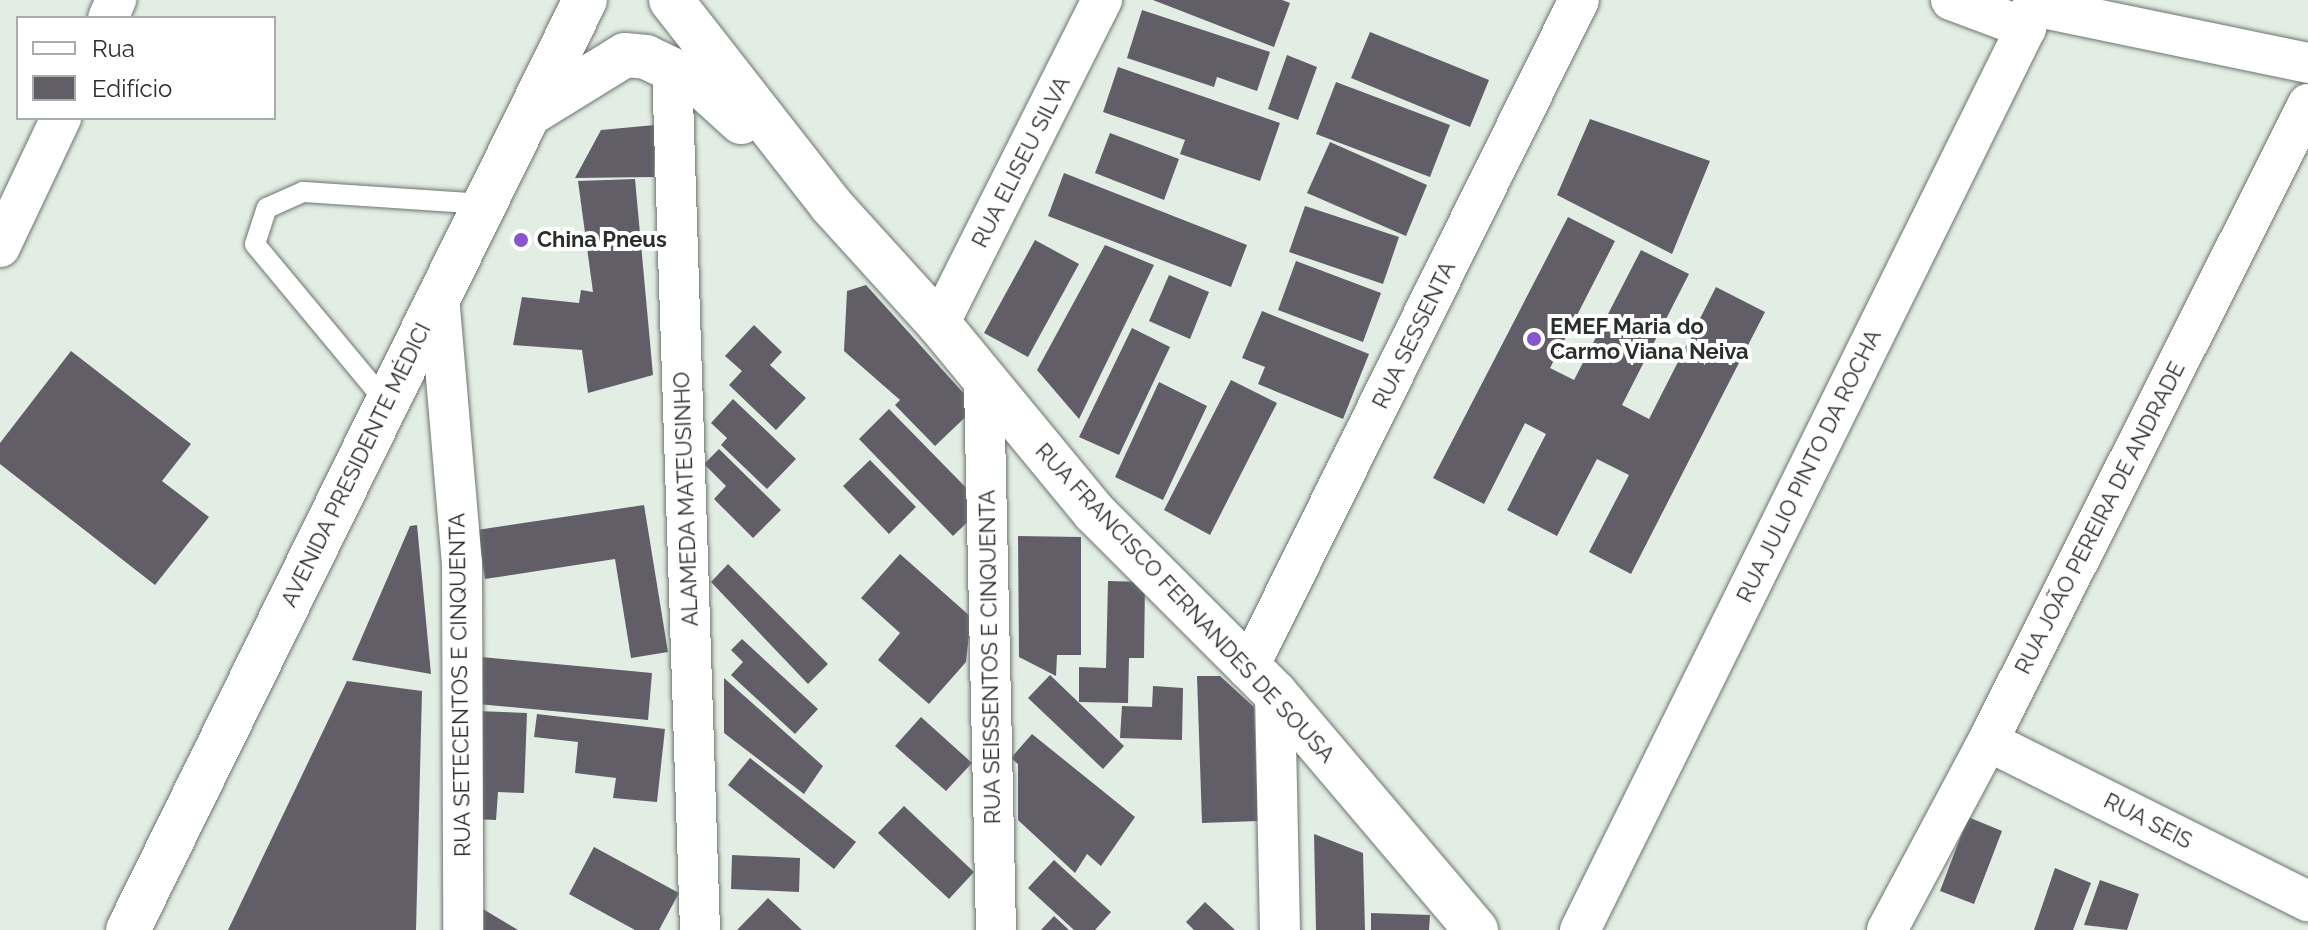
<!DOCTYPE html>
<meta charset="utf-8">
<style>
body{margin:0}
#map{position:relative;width:2308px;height:930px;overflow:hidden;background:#e2ede4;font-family:Raleway,sans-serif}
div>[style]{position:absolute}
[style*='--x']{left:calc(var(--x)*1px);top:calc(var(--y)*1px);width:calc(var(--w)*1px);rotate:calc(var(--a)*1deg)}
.building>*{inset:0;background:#615e68}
.roads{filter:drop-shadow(0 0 2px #6c766e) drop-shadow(0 0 2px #6c766e)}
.service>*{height:20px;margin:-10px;padding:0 10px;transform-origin:10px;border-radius:10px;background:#fff}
.minor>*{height:40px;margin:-20px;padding:0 20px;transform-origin:20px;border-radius:20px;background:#fff}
.tertiary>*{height:44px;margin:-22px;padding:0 22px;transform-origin:22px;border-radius:22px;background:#fff}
.primary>*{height:44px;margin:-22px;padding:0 22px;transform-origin:22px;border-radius:22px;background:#fff}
.dots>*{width:22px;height:22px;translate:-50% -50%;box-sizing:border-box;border:4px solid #fff;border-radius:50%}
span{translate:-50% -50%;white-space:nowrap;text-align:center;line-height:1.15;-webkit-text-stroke:8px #fff;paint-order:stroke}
.street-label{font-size:22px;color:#2b2f2c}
.poi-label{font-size:22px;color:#2b2f2c;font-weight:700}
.left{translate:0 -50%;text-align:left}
.legend{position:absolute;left:16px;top:16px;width:260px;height:104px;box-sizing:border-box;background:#fff;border:2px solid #aaacab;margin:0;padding:10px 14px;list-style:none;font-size:24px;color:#2b2f2c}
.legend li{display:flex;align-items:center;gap:16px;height:40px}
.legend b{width:40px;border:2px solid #aaacab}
</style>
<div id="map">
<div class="building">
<i style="clip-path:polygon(1153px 0,1282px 0,1290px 3px,1274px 47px)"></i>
<i style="clip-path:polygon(1142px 10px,1270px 52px,1257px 91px,1217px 77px,1214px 87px,1127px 58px)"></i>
<i style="clip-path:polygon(1370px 32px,1489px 80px,1470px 127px,1351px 78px)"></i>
<i style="clip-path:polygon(1287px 55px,1317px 67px,1298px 120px,1268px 109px)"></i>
<i style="clip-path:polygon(1118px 67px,1280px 123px,1260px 181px,1180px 154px,1185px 140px,1103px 112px)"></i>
<i style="clip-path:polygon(1336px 82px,1450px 125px,1430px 177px,1316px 134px)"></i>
<i style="clip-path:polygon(1590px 119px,1710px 161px,1672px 254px,1557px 195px)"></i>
<i style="clip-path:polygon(655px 125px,654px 177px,575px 178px,601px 130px)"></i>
<i style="clip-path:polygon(1110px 133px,1179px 159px,1164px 200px,1095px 173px)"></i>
<i style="clip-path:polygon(1330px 142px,1427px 185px,1406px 236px,1307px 193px)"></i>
<i style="clip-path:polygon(1064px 173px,1247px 245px,1231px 287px,1048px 216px)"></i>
<i style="clip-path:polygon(635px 179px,653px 375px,588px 393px,582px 350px,513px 345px,522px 297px,579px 303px,581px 290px,593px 292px,578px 181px)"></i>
<i style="clip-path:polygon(1305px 206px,1399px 237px,1383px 284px,1289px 252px)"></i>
<i style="clip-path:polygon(1568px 217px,1615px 241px,1550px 368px,1574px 380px,1641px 250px,1689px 274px,1622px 405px,1649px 419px,1716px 287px,1765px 312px,1631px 574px,1589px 552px,1629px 475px,1597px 459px,1557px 536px,1507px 510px,1546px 434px,1525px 423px,1484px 504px,1433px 478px)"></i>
<i style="clip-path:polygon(1035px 240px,1079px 264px,1028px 357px,984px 333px)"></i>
<i style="clip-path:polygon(1105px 245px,1154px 265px,1079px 419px,1037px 370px)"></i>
<i style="clip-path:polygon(1296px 261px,1381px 293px,1363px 342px,1278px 310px)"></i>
<i style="clip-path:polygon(1169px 275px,1209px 292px,1190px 339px,1149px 321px)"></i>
<i style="clip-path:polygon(866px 285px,976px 407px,935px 446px,895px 405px,900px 400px,844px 351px,847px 291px)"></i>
<i style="clip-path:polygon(1262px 311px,1369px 354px,1343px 419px,1258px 384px,1265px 367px,1242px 358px)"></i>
<i style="clip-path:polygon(754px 325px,782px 352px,770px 365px,806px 398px,776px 430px,729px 385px,742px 371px,725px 356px)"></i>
<i style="clip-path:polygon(1132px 328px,1170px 347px,1119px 455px,1079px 437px)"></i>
<i style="clip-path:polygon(71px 351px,191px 444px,162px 481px,209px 517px,155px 585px,0 464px,0 443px)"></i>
<i style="clip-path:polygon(1231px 380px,1277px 403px,1210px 535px,1164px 510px)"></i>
<i style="clip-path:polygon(1159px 382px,1207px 406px,1163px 500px,1115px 477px)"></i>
<i style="clip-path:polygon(733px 399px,796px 459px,767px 489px,721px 445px,727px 438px,711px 423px)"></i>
<i style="clip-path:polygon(889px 409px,984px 506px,953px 536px,859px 439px)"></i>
<i style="clip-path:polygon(719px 449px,781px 510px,753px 538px,714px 499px,726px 486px,704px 464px)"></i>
<i style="clip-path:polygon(870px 460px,916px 507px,889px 534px,843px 486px)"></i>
<i style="clip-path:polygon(644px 505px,668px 652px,631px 658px,615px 559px,485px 579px,477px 530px)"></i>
<i style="clip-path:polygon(417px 525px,431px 674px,352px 660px,410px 526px)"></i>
<i style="clip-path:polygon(1018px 536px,1081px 537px,1081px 655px,1057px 655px,1056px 676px,1019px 657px)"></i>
<i style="clip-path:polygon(900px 554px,971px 617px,966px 662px,929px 704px,878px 660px,900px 633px,861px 598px)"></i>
<i style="clip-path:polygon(728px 564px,828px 664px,808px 684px,711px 582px)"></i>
<i style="clip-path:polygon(1108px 581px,1145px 582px,1144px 658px,1129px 658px,1128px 703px,1079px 702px,1079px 667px,1106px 668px)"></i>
<i style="clip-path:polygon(742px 639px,818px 709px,795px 734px,731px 675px,743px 662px,731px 650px)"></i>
<i style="clip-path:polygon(471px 656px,652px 673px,648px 720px,467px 703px)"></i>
<i style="clip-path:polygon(1050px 675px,1124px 746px,1103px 769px,1028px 698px)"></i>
<i style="clip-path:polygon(1197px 676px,1220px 676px,1254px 707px,1258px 821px,1202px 823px)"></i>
<i style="clip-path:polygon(724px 678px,823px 766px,804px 794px,724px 733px)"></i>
<i style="clip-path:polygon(347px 681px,422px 691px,416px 930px,228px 930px)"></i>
<i style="clip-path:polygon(1153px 686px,1183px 688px,1182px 740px,1120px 738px,1122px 706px,1152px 707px)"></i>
<i style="clip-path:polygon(476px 711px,527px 713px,524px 793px,498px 792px,496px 820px,471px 819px)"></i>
<i style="clip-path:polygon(537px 714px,665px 729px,657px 802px,613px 798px,616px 778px,575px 773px,578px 742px,534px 737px)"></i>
<i style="clip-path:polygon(921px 717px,972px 763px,946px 791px,895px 746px)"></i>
<i style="clip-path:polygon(1032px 734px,1135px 817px,1101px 866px,1087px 854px,1075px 873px,1018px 820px,1018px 764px,1011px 758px)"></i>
<i style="clip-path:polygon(750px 758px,856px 842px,834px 869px,728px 785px)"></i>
<i style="clip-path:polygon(904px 806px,974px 872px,949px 899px,878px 833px)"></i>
<i style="clip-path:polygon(1968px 817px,2002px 831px,1974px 904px,1940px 891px)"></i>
<i style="clip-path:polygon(1314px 834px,1363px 853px,1365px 930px,1316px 930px)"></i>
<i style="clip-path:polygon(594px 847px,679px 893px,659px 930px,635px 930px,569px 894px)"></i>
<i style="clip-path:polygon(732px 855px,800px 858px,799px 892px,731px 889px)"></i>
<i style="clip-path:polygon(1054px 860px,1111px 912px,1095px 930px,1074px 930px,1028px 888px)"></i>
<i style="clip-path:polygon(2055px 868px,2091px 883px,2073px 930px,2034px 930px)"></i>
<i style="clip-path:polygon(2100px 880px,2139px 894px,2127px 930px,2084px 925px)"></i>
<i style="clip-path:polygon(768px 898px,802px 930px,737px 930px)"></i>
<i style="clip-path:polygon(1205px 902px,1235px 930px,1194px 930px,1186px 922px)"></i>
<i style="clip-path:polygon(483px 909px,518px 930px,470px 930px)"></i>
<i style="clip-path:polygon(1371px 913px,1430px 915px,1429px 930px,1371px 930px)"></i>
<i style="clip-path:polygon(1054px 916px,1069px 930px,1041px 930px)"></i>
</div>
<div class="roads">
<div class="service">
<i style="--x:386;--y:402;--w:205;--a:-129.7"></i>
<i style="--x:255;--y:244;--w:38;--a:-72"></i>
<i style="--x:267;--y:208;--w:39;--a:-24"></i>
<i style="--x:303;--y:192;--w:183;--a:3.8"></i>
</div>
<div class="minor">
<i style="--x:1951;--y:0;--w:80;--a:20.5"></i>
<i style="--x:2033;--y:6;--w:281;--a:11.7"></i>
<i style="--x:108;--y:18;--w:20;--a:-66"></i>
<i style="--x:672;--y:68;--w:862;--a:88.14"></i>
<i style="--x:0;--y:247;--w:143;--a:-64.7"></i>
<i style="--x:439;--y:296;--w:268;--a:85.1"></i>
<i style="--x:462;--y:563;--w:367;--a:89.8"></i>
<i style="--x:939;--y:324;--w:363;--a:-63.3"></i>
<i style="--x:984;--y:385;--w:545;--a:88.74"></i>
<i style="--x:1248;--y:669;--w:746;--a:-63.68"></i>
<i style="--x:1275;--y:693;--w:237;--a:88.8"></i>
<i style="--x:1988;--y:741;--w:358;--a:26.6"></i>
<i style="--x:1580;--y:930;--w:1006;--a:-63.69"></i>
<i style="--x:2026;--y:28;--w:29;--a:-74"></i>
<i style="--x:1887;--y:930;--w:214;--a:-61.9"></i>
<i style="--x:1988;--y:741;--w:713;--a:-63.33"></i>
</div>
<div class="tertiary">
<i style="--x:671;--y:0;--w:260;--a:52"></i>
<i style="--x:831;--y:205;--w:161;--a:47.8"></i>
<i style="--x:939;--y:324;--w:244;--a:50.5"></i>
<i style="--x:1094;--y:512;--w:256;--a:45"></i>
<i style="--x:1275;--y:693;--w:311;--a:49.7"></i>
<i style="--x:531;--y:113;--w:110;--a:-31.7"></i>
<i style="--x:625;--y:55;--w:21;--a:5"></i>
<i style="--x:646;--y:57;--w:55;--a:25.6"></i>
<i style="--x:696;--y:81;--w:61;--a:42.3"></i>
</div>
<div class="primary">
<i style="--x:128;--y:930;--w:1036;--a:-63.83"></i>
</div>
</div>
<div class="dots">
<i style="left:521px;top:240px;background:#8755cd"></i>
<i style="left:1534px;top:339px;background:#8755cd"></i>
</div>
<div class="street-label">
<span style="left:1021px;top:162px;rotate:-63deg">RUA ELISEU SILVA</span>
<span style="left:1414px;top:335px;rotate:-64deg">RUA SESSENTA</span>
<span style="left:356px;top:465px;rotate:-64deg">AVENIDA PRESIDENTE MÉDICI</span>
<span style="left:1809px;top:466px;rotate:-64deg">RUA JULIO PINTO DA ROCHA</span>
<span style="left:686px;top:499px;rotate:-92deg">ALAMEDA MATEUSINHO</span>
<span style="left:2100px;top:518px;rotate:-63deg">RUA JOÃO PEREIRA DE ANDRADE</span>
<span style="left:1185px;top:603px;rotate:47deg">RUA FRANCISCO FERNANDES DE SOUSA</span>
<span style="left:990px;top:657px;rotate:-91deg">RUA SEISSENTOS E CINQUENTA</span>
<span style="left:460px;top:685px;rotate:-91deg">RUA SETECENTOS E CINQUENTA</span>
<span style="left:2148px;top:821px;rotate:27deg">RUA SEIS</span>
</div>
<div class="poi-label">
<span class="left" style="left:537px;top:240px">China Pneus</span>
<span class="left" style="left:1550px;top:339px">EMEF Maria do<br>Carmo Viana Neiva</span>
</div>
<ul class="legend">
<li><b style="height:10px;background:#fff"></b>Rua</li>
<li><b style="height:22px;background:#615e68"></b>Edifício</li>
</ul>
</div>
